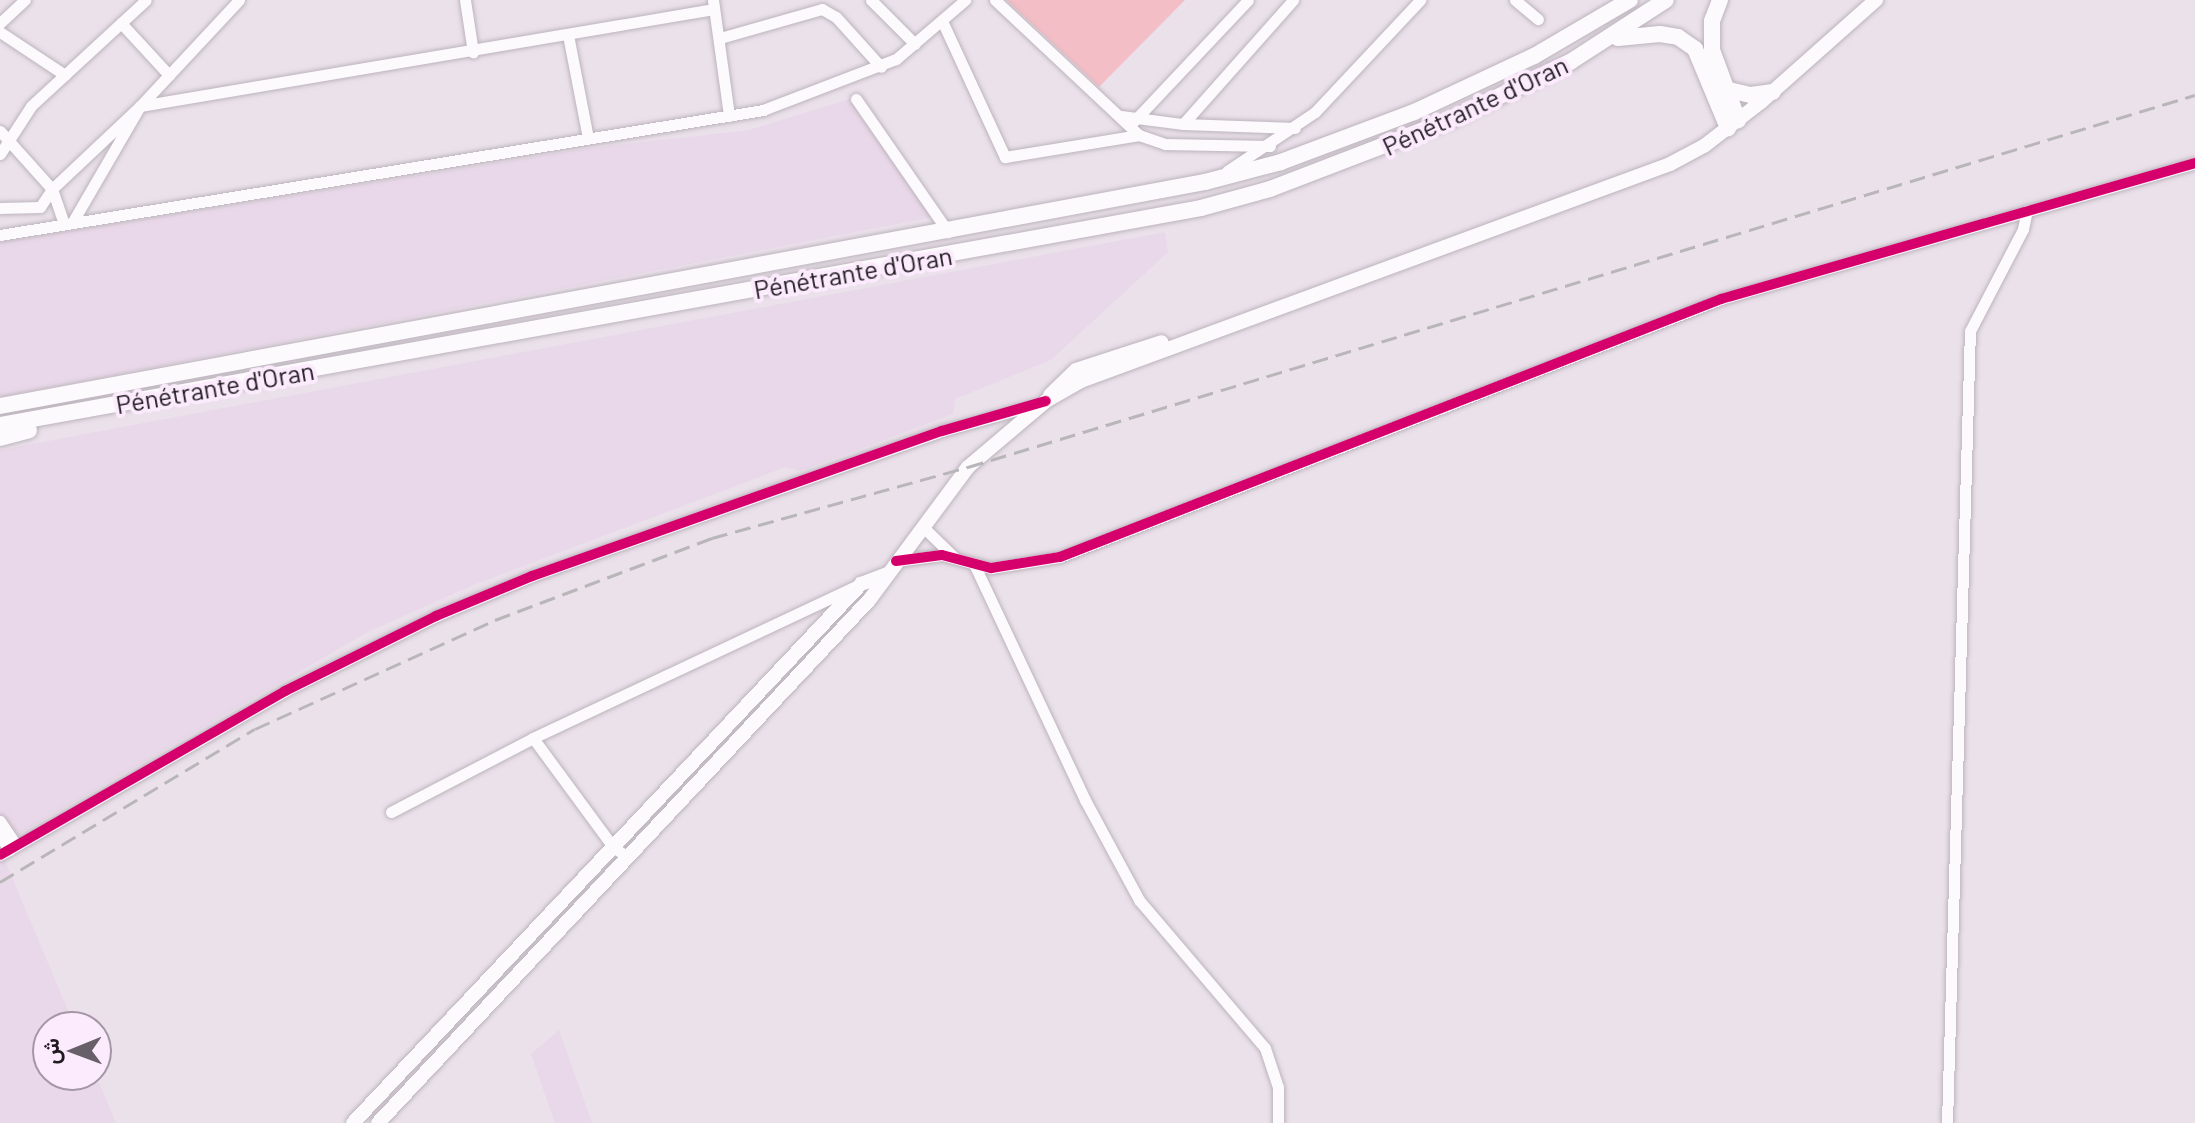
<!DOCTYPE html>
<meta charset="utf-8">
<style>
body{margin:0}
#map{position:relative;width:2195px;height:1123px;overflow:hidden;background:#ebe1eb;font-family:Barlow,Vazirmatn,sans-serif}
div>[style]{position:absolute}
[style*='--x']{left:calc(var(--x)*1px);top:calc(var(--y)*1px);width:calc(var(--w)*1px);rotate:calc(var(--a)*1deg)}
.built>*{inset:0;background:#e9d8e9}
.green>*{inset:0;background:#f4bec6}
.roads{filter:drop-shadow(0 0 2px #bcb4bc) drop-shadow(0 0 2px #bcb4bc)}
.minor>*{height:11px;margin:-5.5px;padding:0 5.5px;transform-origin:5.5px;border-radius:5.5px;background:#fcfafc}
.major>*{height:14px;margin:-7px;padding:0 7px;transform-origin:7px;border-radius:7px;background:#fcfafc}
.highway>*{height:16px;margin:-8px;padding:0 8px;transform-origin:8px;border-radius:8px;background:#fcfafc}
.rail>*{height:3px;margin-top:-1.5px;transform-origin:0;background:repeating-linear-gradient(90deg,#b9b6b9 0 16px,transparent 0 24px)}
.cycleway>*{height:10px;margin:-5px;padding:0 5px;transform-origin:5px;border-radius:5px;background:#d6006c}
span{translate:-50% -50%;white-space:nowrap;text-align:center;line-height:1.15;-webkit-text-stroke:8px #fceafd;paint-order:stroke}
.street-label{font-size:26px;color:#211b21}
.north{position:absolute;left:32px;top:1011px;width:80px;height:80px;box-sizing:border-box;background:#fceafd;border:2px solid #a497a5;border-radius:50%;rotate:269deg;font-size:22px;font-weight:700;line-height:32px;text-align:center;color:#211b21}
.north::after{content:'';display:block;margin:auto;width:28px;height:36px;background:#686068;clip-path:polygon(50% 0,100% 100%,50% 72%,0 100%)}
</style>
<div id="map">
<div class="built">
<i style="clip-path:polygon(853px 98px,943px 215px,0 397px,0 242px,590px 148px,749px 130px)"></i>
<i style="clip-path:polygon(1165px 232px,1168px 252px,1051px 360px,955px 399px,953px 414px,801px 471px,786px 467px,476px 584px,368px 632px,0 845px,0 450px)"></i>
<i style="clip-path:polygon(0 849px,75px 1027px,48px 1027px,48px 1075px,96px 1075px,116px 1123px,0 1123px)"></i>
<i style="clip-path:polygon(559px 1030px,592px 1123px,555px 1123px,531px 1054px)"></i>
</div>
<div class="green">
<i style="clip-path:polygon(1006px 0,1185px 0,1099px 87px)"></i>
</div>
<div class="roads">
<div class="minor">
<i style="--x:239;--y:0;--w:145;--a:133"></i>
<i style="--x:140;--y:106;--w:582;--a:-9.59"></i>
<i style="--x:465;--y:0;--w:53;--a:81.3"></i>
<i style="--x:713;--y:0;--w:117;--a:82.1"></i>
<i style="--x:871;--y:0;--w:62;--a:45"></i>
<i style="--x:995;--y:0;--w:197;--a:43.2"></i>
<i style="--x:1139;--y:135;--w:28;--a:19"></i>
<i style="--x:1165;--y:144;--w:105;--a:1.1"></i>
<i style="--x:1515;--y:0;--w:30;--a:40"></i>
<i style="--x:0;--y:23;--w:34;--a:-43"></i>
<i style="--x:121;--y:23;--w:71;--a:47.3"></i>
<i style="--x:943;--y:23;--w:148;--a:65.2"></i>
<i style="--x:1005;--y:157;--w:136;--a:-9.3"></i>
<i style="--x:0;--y:32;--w:78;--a:33.5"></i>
<i style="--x:568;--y:35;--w:105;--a:79"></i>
<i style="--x:720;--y:38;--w:106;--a:-15.9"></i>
<i style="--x:822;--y:9;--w:16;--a:30"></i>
<i style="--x:836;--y:17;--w:67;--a:48"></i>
<i style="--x:856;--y:99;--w:162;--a:55.3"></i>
<i style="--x:1121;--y:116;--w:63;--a:7.4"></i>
<i style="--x:1183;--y:124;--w:112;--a:2"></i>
<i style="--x:1134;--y:121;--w:166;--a:-46.7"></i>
<i style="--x:1183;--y:124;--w:166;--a:-48.4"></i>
<i style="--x:0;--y:131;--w:78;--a:48.1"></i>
<i style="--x:52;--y:189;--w:36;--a:71"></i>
<i style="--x:0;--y:154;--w:57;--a:-57.1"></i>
<i style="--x:31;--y:106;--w:156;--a:-42.7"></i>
<i style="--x:1227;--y:171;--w:106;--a:-33.8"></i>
<i style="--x:1315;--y:112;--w:154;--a:-46.8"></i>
<i style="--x:0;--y:208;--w:40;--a:-1.4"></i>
<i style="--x:40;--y:207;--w:22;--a:-56"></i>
<i style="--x:52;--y:189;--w:121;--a:-43.3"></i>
<i style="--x:140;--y:106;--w:133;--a:120.2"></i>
<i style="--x:0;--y:235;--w:773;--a:-9.3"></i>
<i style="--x:763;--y:110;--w:142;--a:-21"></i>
<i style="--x:896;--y:59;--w:91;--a:-40.5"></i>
<i style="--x:923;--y:527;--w:43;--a:44.1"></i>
<i style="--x:896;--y:561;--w:46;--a:-7.4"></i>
<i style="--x:942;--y:555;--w:51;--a:14.9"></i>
<i style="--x:991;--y:568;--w:70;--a:-9.1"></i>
<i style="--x:1060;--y:557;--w:710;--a:-21.32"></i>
<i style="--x:1721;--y:299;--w:493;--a:-16"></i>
<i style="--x:974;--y:564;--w:261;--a:64.8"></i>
<i style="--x:1085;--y:800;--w:114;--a:61.6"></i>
<i style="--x:1139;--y:900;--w:194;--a:49.6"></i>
<i style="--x:1265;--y:1048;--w:41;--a:71.6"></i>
<i style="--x:1278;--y:1087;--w:36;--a:90"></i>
<i style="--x:533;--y:738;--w:135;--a:53.7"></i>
<i style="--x:613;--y:847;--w:18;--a:34"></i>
<i style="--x:391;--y:812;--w:160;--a:-27.5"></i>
<i style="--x:533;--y:738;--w:361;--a:-25.2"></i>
<i style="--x:0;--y:821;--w:29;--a:56"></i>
<i style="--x:0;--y:836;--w:17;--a:57"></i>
<i style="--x:0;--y:855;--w:329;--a:-29.9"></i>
<i style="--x:285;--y:691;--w:169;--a:-26.4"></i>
<i style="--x:436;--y:616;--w:104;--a:-22.6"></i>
<i style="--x:532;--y:576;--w:435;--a:-19.5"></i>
<i style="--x:942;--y:431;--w:103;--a:-15.8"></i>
<i style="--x:1947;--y:1123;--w:792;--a:-88.34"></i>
<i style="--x:1970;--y:331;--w:115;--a:-62.5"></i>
<i style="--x:2023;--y:229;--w:19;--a:-78"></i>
</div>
<div class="major">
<i style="--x:1050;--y:395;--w:36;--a:-44"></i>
<i style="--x:1076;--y:370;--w:90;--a:-18"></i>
<i style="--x:353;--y:1123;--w:741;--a:-46.7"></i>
<i style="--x:861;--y:584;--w:28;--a:-21"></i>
<i style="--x:378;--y:1123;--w:719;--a:-46.8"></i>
<i style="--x:870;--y:599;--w:164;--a:-53.4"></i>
<i style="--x:968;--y:467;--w:102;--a:-40.2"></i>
<i style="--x:1046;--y:401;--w:40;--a:-29.7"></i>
<i style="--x:1081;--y:381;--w:628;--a:-20.22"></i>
<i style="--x:1670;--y:164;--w:38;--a:-28"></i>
<i style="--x:1704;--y:146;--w:72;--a:-37.7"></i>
<i style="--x:1761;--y:102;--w:154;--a:-41.6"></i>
</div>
<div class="highway">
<i style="--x:1720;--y:0;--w:22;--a:111"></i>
<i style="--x:1712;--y:21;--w:29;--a:90"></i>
<i style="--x:1712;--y:50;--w:75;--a:69.6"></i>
<i style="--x:1618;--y:38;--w:42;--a:-5.4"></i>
<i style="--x:1660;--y:34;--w:18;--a:9"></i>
<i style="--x:1678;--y:37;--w:21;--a:35"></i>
<i style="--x:1695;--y:49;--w:86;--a:67.3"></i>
<i style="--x:1729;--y:90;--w:23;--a:13"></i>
<i style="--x:1751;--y:95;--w:22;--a:-8"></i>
<i style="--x:0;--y:406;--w:1226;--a:-10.53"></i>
<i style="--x:1205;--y:182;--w:79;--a:-14.7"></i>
<i style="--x:1281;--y:162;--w:142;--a:-20.6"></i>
<i style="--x:1414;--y:112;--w:132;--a:-25"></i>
<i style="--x:1534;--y:56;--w:111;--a:-30.3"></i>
<i style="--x:0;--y:425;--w:1220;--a:-10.24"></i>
<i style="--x:1201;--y:208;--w:72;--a:-15.4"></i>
<i style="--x:1270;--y:189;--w:195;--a:-21"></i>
<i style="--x:1452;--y:119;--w:131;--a:-25.8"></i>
<i style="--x:1570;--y:62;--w:114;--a:-32.9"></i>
<i style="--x:0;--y:438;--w:30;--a:-15"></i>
</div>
</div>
<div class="rail">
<i style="--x:0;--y:882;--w:297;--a:-31"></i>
<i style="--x:255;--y:729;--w:264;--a:-24.4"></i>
<i style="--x:495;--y:620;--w:232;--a:-20.7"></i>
<i style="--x:712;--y:538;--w:266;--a:-15.5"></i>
<i style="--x:968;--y:467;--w:1282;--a:-16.87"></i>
</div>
<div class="cycleway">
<i style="--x:896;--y:561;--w:46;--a:-7.4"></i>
<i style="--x:942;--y:555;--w:51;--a:14.9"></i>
<i style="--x:991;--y:568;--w:70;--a:-9.1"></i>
<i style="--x:1060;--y:557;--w:710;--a:-21.32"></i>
<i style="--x:1721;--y:299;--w:493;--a:-16"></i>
<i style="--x:0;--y:855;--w:329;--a:-29.9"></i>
<i style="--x:285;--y:691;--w:169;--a:-26.4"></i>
<i style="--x:436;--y:616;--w:104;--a:-22.6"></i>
<i style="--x:532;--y:576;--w:435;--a:-19.5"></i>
<i style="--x:942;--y:431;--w:108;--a:-16.1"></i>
</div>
<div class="street-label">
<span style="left:1475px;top:105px;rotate:-25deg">Pénétrante d'Oran</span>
<span style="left:853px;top:272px;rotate:-10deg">Pénétrante d'Oran</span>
<span style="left:215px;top:387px;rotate:-10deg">Pénétrante d'Oran</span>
</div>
<div class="north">ش</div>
</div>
